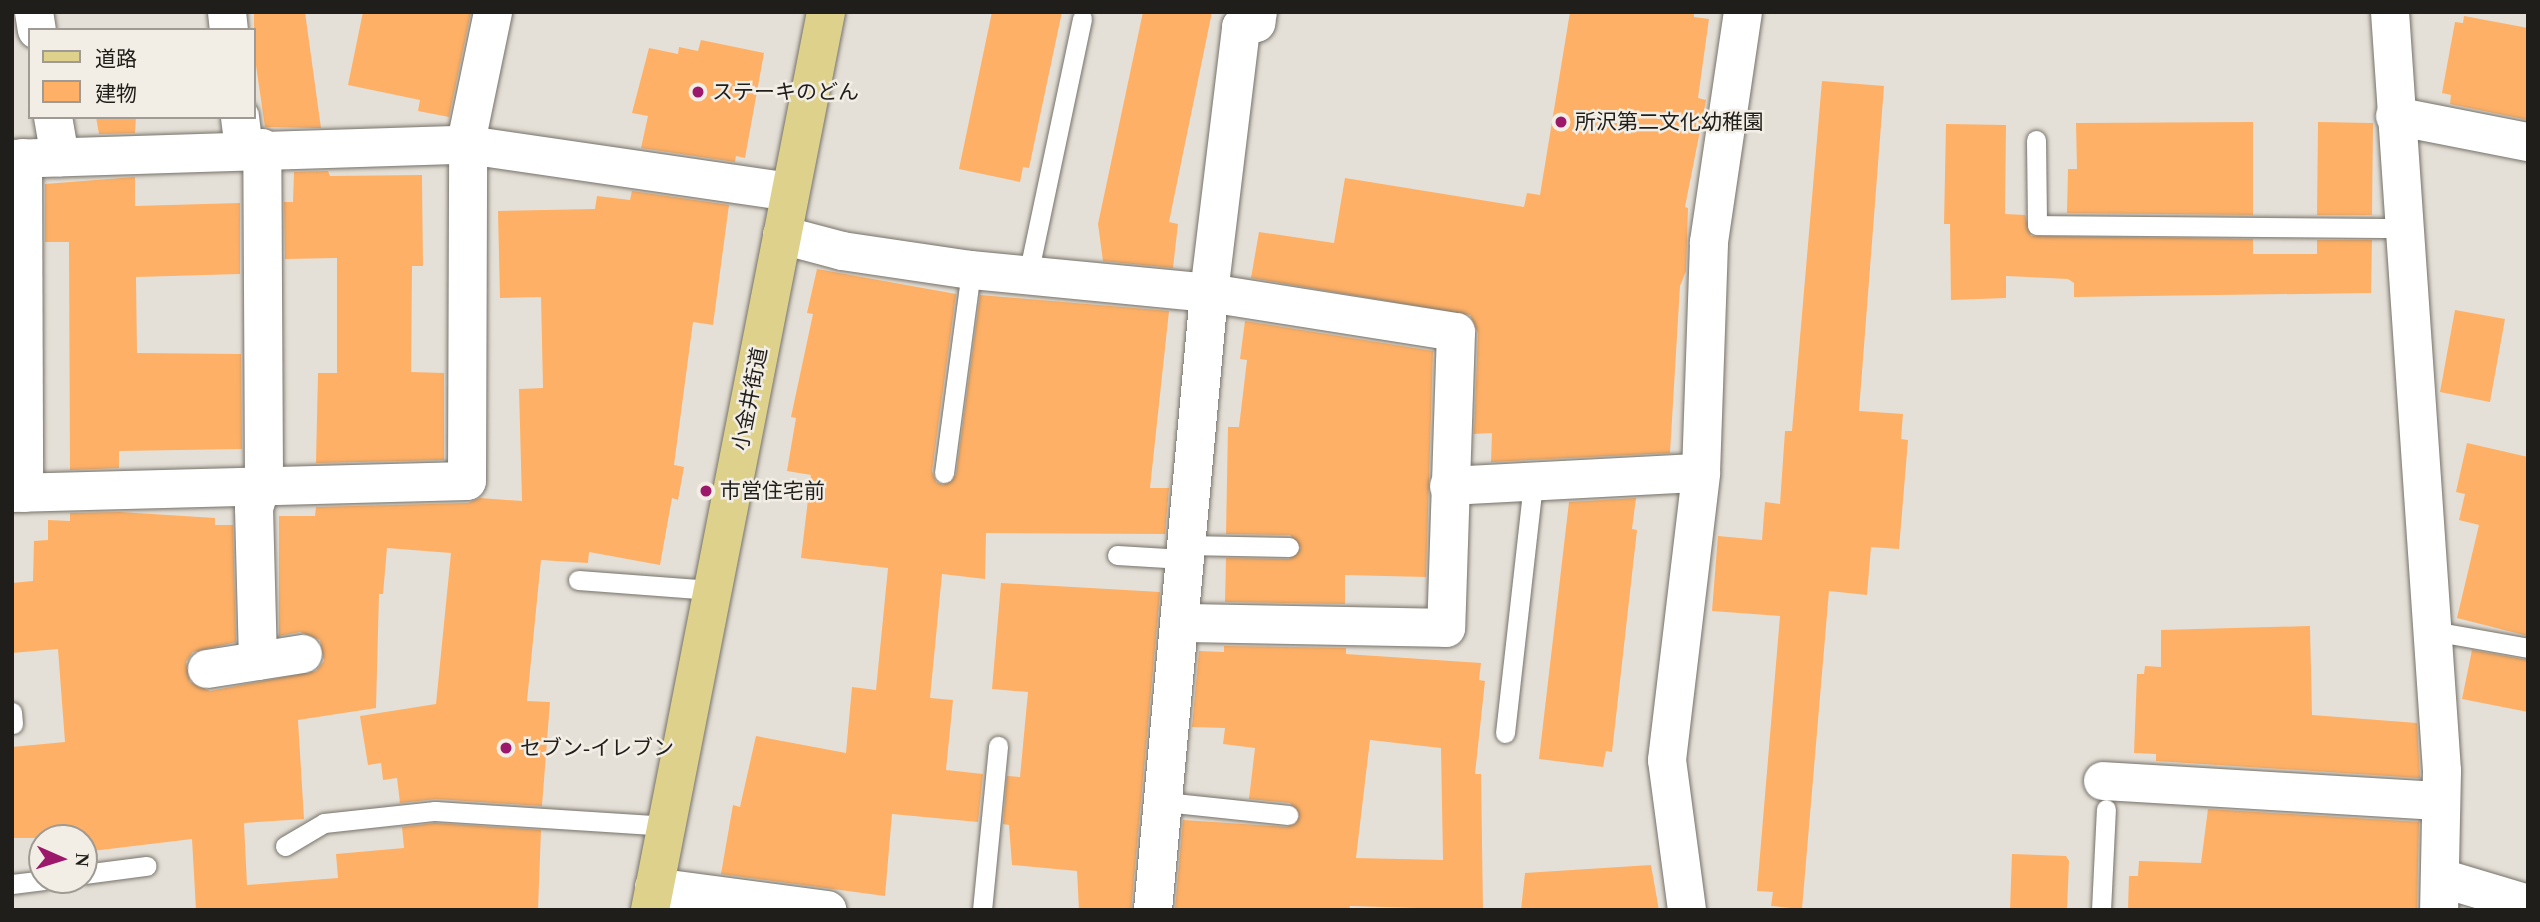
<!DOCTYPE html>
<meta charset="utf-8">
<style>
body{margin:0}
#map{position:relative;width:2540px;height:922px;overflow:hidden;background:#e5e0d7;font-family:"Times New Roman","Noto Sans JP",serif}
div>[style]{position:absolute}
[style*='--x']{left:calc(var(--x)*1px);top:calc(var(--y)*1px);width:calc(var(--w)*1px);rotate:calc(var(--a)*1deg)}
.building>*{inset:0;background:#feb066}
.roads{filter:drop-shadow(0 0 2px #76726a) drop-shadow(0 0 2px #76726a)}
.lane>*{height:19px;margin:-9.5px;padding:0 9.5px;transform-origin:9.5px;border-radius:9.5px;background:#fff}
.street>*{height:38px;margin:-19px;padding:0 19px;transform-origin:19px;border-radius:19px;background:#fff}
.primary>*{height:38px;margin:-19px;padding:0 19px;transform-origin:19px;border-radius:19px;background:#ddd18c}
.dots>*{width:19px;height:19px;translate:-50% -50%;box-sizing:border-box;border:4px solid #f3eee5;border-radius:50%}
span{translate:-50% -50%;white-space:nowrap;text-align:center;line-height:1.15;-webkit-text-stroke:5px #f3eee5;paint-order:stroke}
.poi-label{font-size:21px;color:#201e1b}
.left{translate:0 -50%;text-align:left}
.street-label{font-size:21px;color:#201e1b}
.frame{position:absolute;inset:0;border:14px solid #201e1b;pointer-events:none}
.legend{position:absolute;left:28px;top:28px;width:228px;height:91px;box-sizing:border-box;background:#f3eee5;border:2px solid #9f9b94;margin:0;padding:9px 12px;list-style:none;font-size:21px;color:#201e1b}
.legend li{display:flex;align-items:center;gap:14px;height:35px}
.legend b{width:35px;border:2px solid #9f9b94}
.north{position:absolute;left:28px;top:824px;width:70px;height:70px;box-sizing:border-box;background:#f3eee5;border:2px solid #9f9b94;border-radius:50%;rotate:93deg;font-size:19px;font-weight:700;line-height:28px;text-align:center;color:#201e1b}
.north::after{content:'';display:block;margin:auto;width:24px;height:32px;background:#9c186a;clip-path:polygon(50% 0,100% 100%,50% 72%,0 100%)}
</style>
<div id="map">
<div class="building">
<i style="clip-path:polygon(254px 12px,305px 12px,321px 128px,265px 127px,254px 52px)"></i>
<i style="clip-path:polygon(363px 12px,471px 12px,449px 117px,418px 111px,420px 100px,348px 85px)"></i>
<i style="clip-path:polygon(992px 12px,1062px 12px,1029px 168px,1023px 167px,1020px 182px,959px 169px)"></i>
<i style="clip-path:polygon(1143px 12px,1212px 12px,1169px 222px,1178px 224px,1173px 268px,1103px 261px,1098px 224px)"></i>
<i style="clip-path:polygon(1570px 12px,1694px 12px,1694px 17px,1709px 19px,1698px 98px,1706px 100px,1685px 207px,1688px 208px,1686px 271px,1680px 286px,1670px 453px,1491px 462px,1492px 433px,1474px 434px,1478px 333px,1470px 315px,1251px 278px,1259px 232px,1334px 243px,1345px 178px,1524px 207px,1527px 193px,1540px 195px)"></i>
<i style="clip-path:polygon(2464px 16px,2528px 28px,2528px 120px,2450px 104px,2451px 95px,2442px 93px,2455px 22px,2463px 23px)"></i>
<i style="clip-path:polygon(701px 40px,764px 53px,745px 158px,736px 156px,735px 162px,641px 148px,648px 116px,632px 113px,649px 48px,678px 54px,679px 47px,698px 51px)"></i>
<i style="clip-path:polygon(1822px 81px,1884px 86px,1859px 411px,1903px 414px,1901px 439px,1908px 440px,1899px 549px,1871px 547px,1867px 595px,1829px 591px,1802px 909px,1771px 906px,1773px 892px,1757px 891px,1780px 616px,1712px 611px,1718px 536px,1762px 540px,1765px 502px,1780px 504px,1785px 431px,1792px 431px)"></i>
<i style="clip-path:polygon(96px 117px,136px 117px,135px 133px,99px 134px)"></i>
<i style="clip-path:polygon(2253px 122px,2253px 215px,2067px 213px,2068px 169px,2077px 169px,2076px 123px)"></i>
<i style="clip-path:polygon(2318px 122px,2373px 123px,2372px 215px,2317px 215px)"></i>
<i style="clip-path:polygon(1946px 124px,2006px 125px,2005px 214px,2025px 215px,2031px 236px,2253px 239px,2253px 254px,2317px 254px,2317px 240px,2372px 240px,2371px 293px,2074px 297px,2074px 283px,2068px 279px,2006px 276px,2006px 298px,1951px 300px,1950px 224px,1944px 224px)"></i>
<i style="clip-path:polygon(328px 171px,330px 176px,422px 175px,423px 266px,412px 266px,411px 372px,444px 373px,444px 460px,316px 463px,318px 373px,337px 373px,337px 258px,285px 259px,284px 202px,293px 202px,294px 172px)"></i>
<i style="clip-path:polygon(135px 177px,135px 206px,240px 203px,240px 274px,136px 277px,137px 353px,241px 354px,242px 449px,119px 451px,119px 468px,70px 470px,69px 242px,45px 242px,45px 184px)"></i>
<i style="clip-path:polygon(632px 191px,729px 205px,713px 325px,693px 322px,674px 465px,684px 467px,678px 500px,672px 498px,660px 565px,589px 552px,588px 563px,541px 560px,527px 701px,550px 702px,542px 806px,436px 799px,400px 803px,397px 778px,383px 780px,381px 763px,368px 765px,360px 716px,436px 704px,451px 553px,387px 548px,383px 594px,379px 594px,376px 708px,298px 720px,304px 819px,244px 823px,247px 885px,338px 878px,336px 854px,404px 848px,402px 827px,435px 823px,541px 830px,538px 910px,196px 910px,192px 839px,84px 852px,84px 838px,12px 838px,12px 747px,65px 742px,58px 649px,12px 653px,12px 583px,33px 581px,34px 541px,48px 540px,48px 520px,70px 521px,70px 513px,120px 512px,215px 518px,215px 525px,233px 525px,236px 642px,193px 652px,186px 662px,190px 682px,210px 691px,316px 671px,324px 661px,320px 640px,300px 632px,279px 636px,279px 516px,315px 516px,316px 507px,468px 503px,480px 498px,522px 501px,519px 389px,543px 388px,541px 297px,500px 298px,498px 211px,595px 209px,597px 196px,630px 200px)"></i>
<i style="clip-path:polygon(817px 269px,956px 294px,932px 471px,936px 482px,943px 485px,956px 475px,980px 295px,1169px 311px,1150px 488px,1169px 488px,1165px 534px,986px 533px,985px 579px,942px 574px,930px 698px,953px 700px,946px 770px,983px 774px,978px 822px,892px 814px,885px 896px,721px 874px,733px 805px,740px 807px,756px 736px,846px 753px,852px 687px,876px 690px,888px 568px,801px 558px,811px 475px,787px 471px,796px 418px,791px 417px,813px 314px,807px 313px)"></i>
<i style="clip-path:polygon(2455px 310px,2505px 319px,2490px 402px,2440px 392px)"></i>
<i style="clip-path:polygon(1245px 321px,1433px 351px,1426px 577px,1345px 575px,1345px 604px,1225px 602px,1226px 558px,1289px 559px,1301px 548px,1290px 535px,1226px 534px,1228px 427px,1239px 427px,1247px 360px,1240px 359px)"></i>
<i style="clip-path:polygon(2467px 443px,2528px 457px,2528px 636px,2457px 618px,2479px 525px,2459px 520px,2465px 494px,2456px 492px)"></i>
<i style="clip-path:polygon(1636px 498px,1632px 529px,1637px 530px,1612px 752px,1606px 751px,1603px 767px,1539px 759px,1569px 502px)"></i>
<i style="clip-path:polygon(1001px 583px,1160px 592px,1131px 910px,1079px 910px,1077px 871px,1012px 865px,1009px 825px,1003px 824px,1007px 776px,1020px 777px,1028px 692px,992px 689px)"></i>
<i style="clip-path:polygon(2310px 626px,2312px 715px,2417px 723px,2420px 778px,2156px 761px,2156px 754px,2134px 753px,2137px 674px,2144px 674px,2145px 666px,2161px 667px,2161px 630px)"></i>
<i style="clip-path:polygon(evenodd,1224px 646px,1346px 648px,1346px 654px,1481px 663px,1479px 680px,1485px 681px,1475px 774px,1481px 774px,1483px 910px,1350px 906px,1349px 910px,1175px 910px,1183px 820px,1287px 827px,1300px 817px,1290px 803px,1249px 799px,1255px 748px,1223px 744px,1225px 728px,1192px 727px,1199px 651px,1224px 652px,1224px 646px,1370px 740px,1441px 748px,1443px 860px,1356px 858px,1370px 740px)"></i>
<i style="clip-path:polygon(2472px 650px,2528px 660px,2528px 712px,2462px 699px)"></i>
<i style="clip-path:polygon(2208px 809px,2419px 822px,2417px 910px,2128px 910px,2129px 876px,2138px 876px,2139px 861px,2201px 863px)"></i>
<i style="clip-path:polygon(2012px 854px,2066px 856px,2069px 861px,2067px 910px,2010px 910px)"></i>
<i style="clip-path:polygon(1651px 865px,1659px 910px,1521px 910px,1525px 873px)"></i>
</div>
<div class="roads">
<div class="lane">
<i style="--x:2036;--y:140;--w:85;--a:89.3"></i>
<i style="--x:2037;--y:225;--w:366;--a:0.5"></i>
<i style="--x:1028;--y:275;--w:262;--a:-78.1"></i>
<i style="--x:944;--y:473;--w:205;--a:-82.4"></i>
<i style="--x:1185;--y:545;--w:104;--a:1.1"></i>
<i style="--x:1117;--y:555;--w:66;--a:3.5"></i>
<i style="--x:578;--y:580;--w:134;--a:4.3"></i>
<i style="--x:2433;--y:631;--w:97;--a:10.1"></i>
<i style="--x:12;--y:712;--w:12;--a:85"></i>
<i style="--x:1505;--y:733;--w:253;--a:-83.6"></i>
<i style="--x:1165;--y:802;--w:124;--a:6"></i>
<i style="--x:285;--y:846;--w:45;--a:-30.5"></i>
<i style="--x:324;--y:823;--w:112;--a:-6.2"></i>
<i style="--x:435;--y:811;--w:230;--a:3.7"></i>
<i style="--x:84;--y:874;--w:63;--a:-7.4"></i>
<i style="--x:12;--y:884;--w:32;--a:-7"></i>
<i style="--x:982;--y:910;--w:165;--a:-84.4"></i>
<i style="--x:2101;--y:910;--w:101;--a:-87.2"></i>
</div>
<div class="street">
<i style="--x:34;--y:12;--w:18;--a:81"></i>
<i style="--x:227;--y:12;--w:18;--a:84"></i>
<i style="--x:2390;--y:12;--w:761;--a:86.08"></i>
<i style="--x:2442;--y:771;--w:139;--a:91.2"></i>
<i style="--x:2395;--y:116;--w:136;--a:11.1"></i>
<i style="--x:53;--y:117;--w:41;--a:80.1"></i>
<i style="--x:240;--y:117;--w:32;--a:83"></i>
<i style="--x:23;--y:158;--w:335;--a:89.8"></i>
<i style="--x:12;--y:159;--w:456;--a:-1.8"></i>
<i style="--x:468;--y:145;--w:324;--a:8.3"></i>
<i style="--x:782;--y:235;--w:62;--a:14.9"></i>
<i style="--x:842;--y:251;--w:130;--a:8.4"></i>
<i style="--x:971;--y:270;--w:239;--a:5.5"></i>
<i style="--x:1209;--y:293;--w:250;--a:9"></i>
<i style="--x:1456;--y:332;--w:296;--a:91.9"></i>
<i style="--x:1446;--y:628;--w:267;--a:-178.9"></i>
<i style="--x:1449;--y:486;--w:252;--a:-3"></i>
<i style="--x:12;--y:493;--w:455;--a:-1.5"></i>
<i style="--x:467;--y:481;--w:348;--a:-89.8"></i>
<i style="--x:468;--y:133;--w:124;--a:-78.3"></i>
<i style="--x:258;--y:661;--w:153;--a:-91.5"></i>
<i style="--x:254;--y:508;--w:32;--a:-72"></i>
<i style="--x:264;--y:478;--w:330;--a:-90.3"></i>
<i style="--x:207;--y:669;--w:97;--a:-8.9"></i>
<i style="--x:2103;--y:781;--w:338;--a:3.4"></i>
<i style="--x:2441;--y:878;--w:91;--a:16.6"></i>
<i style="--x:654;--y:887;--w:175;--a:7.6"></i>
<i style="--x:1153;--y:910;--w:620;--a:-84.81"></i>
<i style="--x:1209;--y:293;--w:268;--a:-83.1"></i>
<i style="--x:1241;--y:27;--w:16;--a:-15"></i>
<i style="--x:1256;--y:23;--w:11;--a:-80"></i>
<i style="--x:1687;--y:910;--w:151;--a:-97.6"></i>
<i style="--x:1667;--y:760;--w:289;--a:-83.2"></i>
<i style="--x:1701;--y:473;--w:231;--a:-88"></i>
<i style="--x:1709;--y:242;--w:232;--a:-81.6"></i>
</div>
<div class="primary">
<i style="--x:650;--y:910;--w:915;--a:-78.91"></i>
</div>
</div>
<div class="dots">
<i style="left:698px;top:92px;background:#9c186a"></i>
<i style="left:1561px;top:122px;background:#9c186a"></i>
<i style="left:706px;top:491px;background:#9c186a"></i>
<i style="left:506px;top:748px;background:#9c186a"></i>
</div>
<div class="poi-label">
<span class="left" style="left:712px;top:92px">ステーキのどん</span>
<span class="left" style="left:1575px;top:122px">所沢第二文化幼稚園</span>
<span class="left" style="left:720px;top:491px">市営住宅前</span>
<span class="left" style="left:520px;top:748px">セブン-イレブン</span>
</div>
<div class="street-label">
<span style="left:750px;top:399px;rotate:-79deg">小金井街道</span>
</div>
<div class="frame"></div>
<ul class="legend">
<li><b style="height:9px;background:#ddd18c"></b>道路</li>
<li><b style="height:19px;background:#feb066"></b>建物</li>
</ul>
<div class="north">N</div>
</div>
